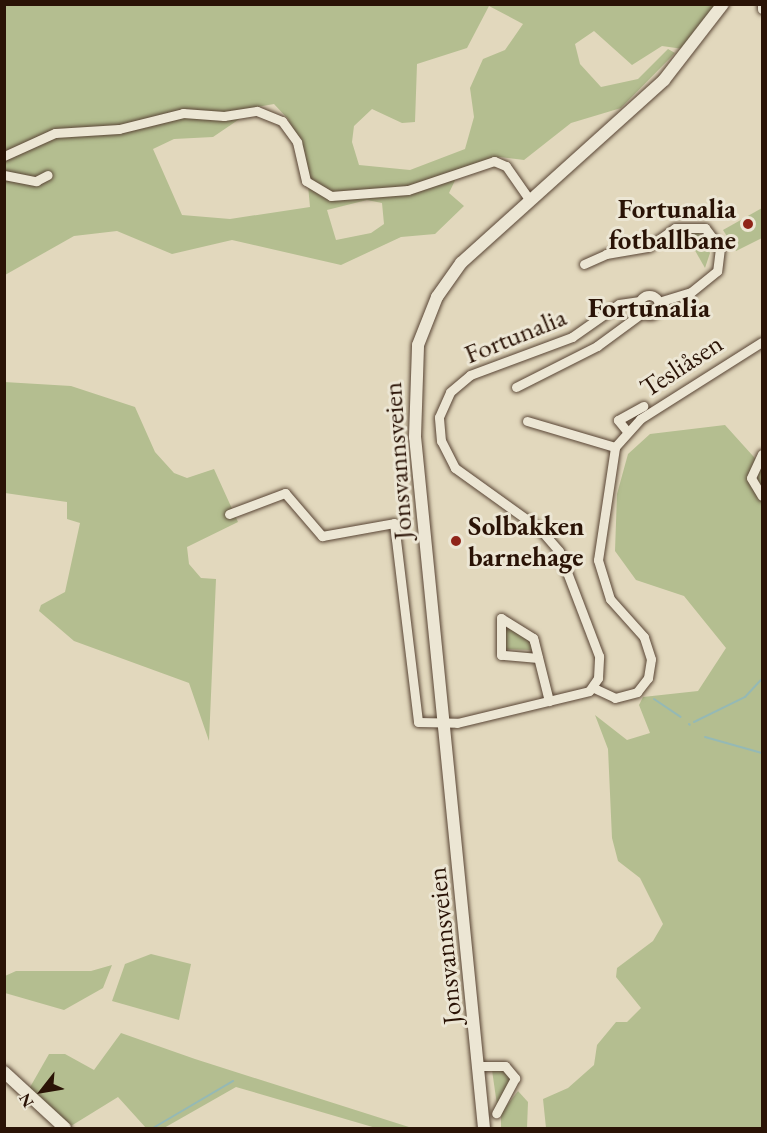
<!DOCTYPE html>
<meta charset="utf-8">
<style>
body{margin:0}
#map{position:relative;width:767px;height:1133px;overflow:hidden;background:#e2d8bd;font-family:"EB Garamond",serif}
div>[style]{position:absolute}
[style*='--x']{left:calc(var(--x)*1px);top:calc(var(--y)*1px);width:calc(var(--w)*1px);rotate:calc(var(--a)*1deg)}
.green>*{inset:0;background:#b4be90}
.stream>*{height:2px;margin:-1px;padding:0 1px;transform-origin:1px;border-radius:1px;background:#95b9b5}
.roads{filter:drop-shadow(0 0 2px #584434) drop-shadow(0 0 2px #584434)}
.street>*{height:9px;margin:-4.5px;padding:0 4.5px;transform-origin:4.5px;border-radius:4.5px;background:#ece6d4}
.street>.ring{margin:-4.5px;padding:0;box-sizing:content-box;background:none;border:9px solid #ece6d4;border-radius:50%}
.secondary>*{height:12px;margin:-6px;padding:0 6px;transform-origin:6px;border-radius:6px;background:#ece6d4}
.dots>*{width:16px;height:16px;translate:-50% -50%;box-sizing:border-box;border:3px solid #ece6d4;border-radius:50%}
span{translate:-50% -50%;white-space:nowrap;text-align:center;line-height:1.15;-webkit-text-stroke:6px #ece6d4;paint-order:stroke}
.poi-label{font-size:27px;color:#2a1306;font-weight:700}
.right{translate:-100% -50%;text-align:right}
.left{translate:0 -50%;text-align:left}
.street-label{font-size:27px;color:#2a1306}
.neighbourhood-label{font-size:28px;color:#2a1306;font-weight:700}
.frame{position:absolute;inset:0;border:6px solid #2a1306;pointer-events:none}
.north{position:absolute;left:12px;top:1061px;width:60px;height:60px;-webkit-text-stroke:4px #ece6d4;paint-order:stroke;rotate:239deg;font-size:16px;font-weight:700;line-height:24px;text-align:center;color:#2a1306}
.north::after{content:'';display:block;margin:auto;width:21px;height:27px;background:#2a1306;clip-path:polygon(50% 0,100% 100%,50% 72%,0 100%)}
</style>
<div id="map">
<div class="green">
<i style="clip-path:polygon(evenodd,5px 5px,715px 5px,683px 49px,662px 46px,632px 65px,594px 31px,575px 44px,580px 64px,601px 87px,638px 79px,668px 49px,675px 53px,621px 108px,571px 123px,524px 160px,500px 157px,460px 170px,449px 193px,464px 206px,435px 234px,401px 237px,341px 265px,232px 240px,172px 254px,117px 231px,74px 236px,5px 275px,5px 5px,489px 6px,523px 24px,505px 50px,483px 59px,470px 88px,474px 117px,465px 149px,410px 170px,359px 165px,352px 142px,354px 126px,372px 109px,402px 123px,415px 122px,417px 64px,467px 48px,489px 6px,5px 5px,274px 104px,288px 119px,305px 153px,310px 207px,230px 219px,182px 215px,153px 149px,174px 139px,213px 137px,257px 107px,274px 104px,5px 5px,367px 200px,382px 203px,384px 224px,371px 233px,336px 240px,327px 210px,367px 200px)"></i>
<i style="clip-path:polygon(762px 208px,762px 238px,736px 251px,723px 230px)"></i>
<i style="clip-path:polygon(697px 230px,710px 253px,705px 268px,685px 233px)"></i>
<i style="clip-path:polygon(4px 382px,71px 386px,135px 407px,155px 452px,174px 473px,187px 478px,214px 469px,238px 522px,187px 547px,189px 564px,201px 578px,216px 579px,209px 741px,189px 683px,74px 641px,39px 611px,41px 605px,65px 592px,80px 523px,67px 519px,67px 502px,5px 493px)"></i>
<i style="clip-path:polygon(725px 425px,762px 466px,762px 1128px,546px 1128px,543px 1099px,568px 1088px,594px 1065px,597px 1045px,616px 1022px,627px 1022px,641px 1008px,616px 977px,617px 968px,653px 941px,663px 924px,640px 878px,618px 861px,612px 838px,608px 749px,595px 715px,627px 740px,650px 733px,639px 705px,643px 697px,698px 691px,726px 648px,684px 596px,636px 580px,615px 551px,617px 494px,628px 454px,650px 434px)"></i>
<i style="clip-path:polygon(505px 622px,532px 642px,534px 650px,504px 649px)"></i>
<i style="clip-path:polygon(151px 954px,191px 964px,179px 1020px,112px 1001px,125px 964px)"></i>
<i style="clip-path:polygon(112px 965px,103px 988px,64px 1010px,5px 993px,5px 976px,16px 971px,91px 971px)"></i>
<i style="clip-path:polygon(121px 1033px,195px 1059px,412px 1128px,376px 1128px,236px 1087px,164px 1128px,146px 1128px,118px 1097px,71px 1126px,29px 1089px,49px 1054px,65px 1054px,94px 1070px)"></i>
<i style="clip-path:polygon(503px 1068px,512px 1077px,497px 1105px,492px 1070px)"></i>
<i style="clip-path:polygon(518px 1091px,528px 1102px,527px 1128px,501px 1128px,501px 1113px)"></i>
</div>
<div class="stream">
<i style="--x:654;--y:699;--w:32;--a:34"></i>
<i style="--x:694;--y:722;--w:57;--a:-26.1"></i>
<i style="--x:745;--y:697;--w:25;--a:-47"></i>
<i style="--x:689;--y:724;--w:1;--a:45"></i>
<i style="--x:705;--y:737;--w:59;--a:15.7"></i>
<i style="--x:153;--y:1128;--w:93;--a:-30.4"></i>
</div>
<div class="roads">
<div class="street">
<i style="--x:762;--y:4;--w:5;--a:90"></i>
<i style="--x:4;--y:156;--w:56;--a:-24.3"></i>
<i style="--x:55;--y:133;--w:64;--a:-3.6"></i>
<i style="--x:119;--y:129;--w:66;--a:-14"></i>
<i style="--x:183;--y:113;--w:41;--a:4.2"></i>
<i style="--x:224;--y:116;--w:33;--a:-9"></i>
<i style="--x:257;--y:111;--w:27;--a:22"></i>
<i style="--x:282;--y:121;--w:26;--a:54"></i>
<i style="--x:297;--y:142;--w:40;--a:77"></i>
<i style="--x:306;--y:181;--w:29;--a:31"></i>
<i style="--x:331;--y:196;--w:77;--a:-4.5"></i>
<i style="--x:408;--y:190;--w:91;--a:-18.6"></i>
<i style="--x:494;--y:161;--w:13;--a:23"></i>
<i style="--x:506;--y:166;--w:40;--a:55.1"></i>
<i style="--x:4;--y:175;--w:33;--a:11"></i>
<i style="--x:36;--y:181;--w:13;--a:-27"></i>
<i style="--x:584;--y:264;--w:24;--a:-24"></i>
<i style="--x:606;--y:254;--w:43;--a:-9.5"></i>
<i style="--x:648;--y:247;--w:33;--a:-35"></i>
<i style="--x:675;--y:228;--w:30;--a:0"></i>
<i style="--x:705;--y:228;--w:25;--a:53"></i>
<i style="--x:720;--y:248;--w:23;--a:97"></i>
<i style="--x:717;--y:271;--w:33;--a:141"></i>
<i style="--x:691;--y:292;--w:34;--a:163"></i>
<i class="ring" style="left:639px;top:295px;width:11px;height:11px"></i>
<i style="--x:516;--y:387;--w:91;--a:-26.8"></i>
<i style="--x:597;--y:346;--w:56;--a:-36.3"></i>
<i style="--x:527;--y:421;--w:92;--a:16.5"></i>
<i style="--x:626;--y:430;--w:13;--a:-129"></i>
<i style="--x:618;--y:420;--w:29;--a:-29"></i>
<i style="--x:762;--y:454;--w:26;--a:115"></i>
<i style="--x:751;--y:478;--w:21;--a:59"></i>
<i style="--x:229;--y:514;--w:60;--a:-20.6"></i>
<i style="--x:285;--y:493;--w:57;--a:49.3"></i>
<i style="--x:322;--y:536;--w:73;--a:-10.2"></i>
<i style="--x:394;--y:523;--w:200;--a:83.1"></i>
<i style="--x:418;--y:722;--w:39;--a:1"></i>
<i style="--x:457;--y:723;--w:136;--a:-13.6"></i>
<i style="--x:589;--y:691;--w:16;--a:-55"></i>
<i style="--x:598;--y:678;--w:22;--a:-87"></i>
<i style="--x:599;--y:656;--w:112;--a:-110.9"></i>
<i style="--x:559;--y:551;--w:29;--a:-131"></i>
<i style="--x:540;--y:529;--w:105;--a:-144.3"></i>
<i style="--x:455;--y:468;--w:30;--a:-117"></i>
<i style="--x:441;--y:441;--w:24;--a:-95"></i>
<i style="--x:439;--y:417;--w:27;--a:-66"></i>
<i style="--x:450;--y:392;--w:26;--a:-40"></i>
<i style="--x:470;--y:375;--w:109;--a:-20.4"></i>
<i style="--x:572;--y:337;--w:57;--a:-35.1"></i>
<i style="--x:619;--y:304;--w:21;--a:-8"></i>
<i style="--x:538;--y:658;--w:37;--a:-175"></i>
<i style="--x:501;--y:655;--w:37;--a:-90"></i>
<i style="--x:501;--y:618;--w:38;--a:32"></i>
<i style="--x:533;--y:638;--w:3;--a:72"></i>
<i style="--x:534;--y:641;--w:62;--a:76"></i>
<i style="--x:594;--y:688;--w:23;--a:25"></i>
<i style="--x:615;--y:698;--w:23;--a:-15"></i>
<i style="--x:637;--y:692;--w:18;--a:-52"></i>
<i style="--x:648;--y:678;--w:19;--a:-81"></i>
<i style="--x:651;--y:659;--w:23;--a:-108"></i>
<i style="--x:644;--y:637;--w:51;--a:-131.8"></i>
<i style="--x:610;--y:599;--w:41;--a:-107.1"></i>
<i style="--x:598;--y:560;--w:114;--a:-81.4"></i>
<i style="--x:615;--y:447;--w:38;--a:-48"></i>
<i style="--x:640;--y:419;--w:144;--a:-32.3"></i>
<i style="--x:480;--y:1066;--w:25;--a:0"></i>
<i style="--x:505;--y:1066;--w:16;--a:50"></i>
<i style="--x:515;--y:1078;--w:40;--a:118"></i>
</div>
<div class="secondary">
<i style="--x:4;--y:1072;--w:83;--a:42.6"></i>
<i style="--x:484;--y:1128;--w:694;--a:-95.7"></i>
<i style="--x:415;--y:437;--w:92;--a:-88.1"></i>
<i style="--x:418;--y:345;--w:52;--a:-68.4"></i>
<i style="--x:437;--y:297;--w:42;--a:-54.8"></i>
<i style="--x:461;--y:263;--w:273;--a:-42"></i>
<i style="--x:664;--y:80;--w:96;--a:-52.2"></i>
</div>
</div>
<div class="dots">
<i style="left:748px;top:224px;background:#8f2418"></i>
<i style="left:456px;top:541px;background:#8f2418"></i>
</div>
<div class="poi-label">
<span class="right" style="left:736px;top:224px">Fortunalia<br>fotballbane</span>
<span class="left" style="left:468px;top:541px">Solbakken<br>barnehage</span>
</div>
<div class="street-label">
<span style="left:515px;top:335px;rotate:-22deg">Fortunalia</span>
<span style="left:681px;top:365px;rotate:-33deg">Tesliåsen</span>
<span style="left:397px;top:461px;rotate:-94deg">Jonsvannsveien</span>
<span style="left:444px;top:946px;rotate:-96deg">Jonsvannsveien</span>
</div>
<div class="neighbourhood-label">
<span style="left:649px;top:307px">Fortunalia</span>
</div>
<div class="frame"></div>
<div class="north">N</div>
</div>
